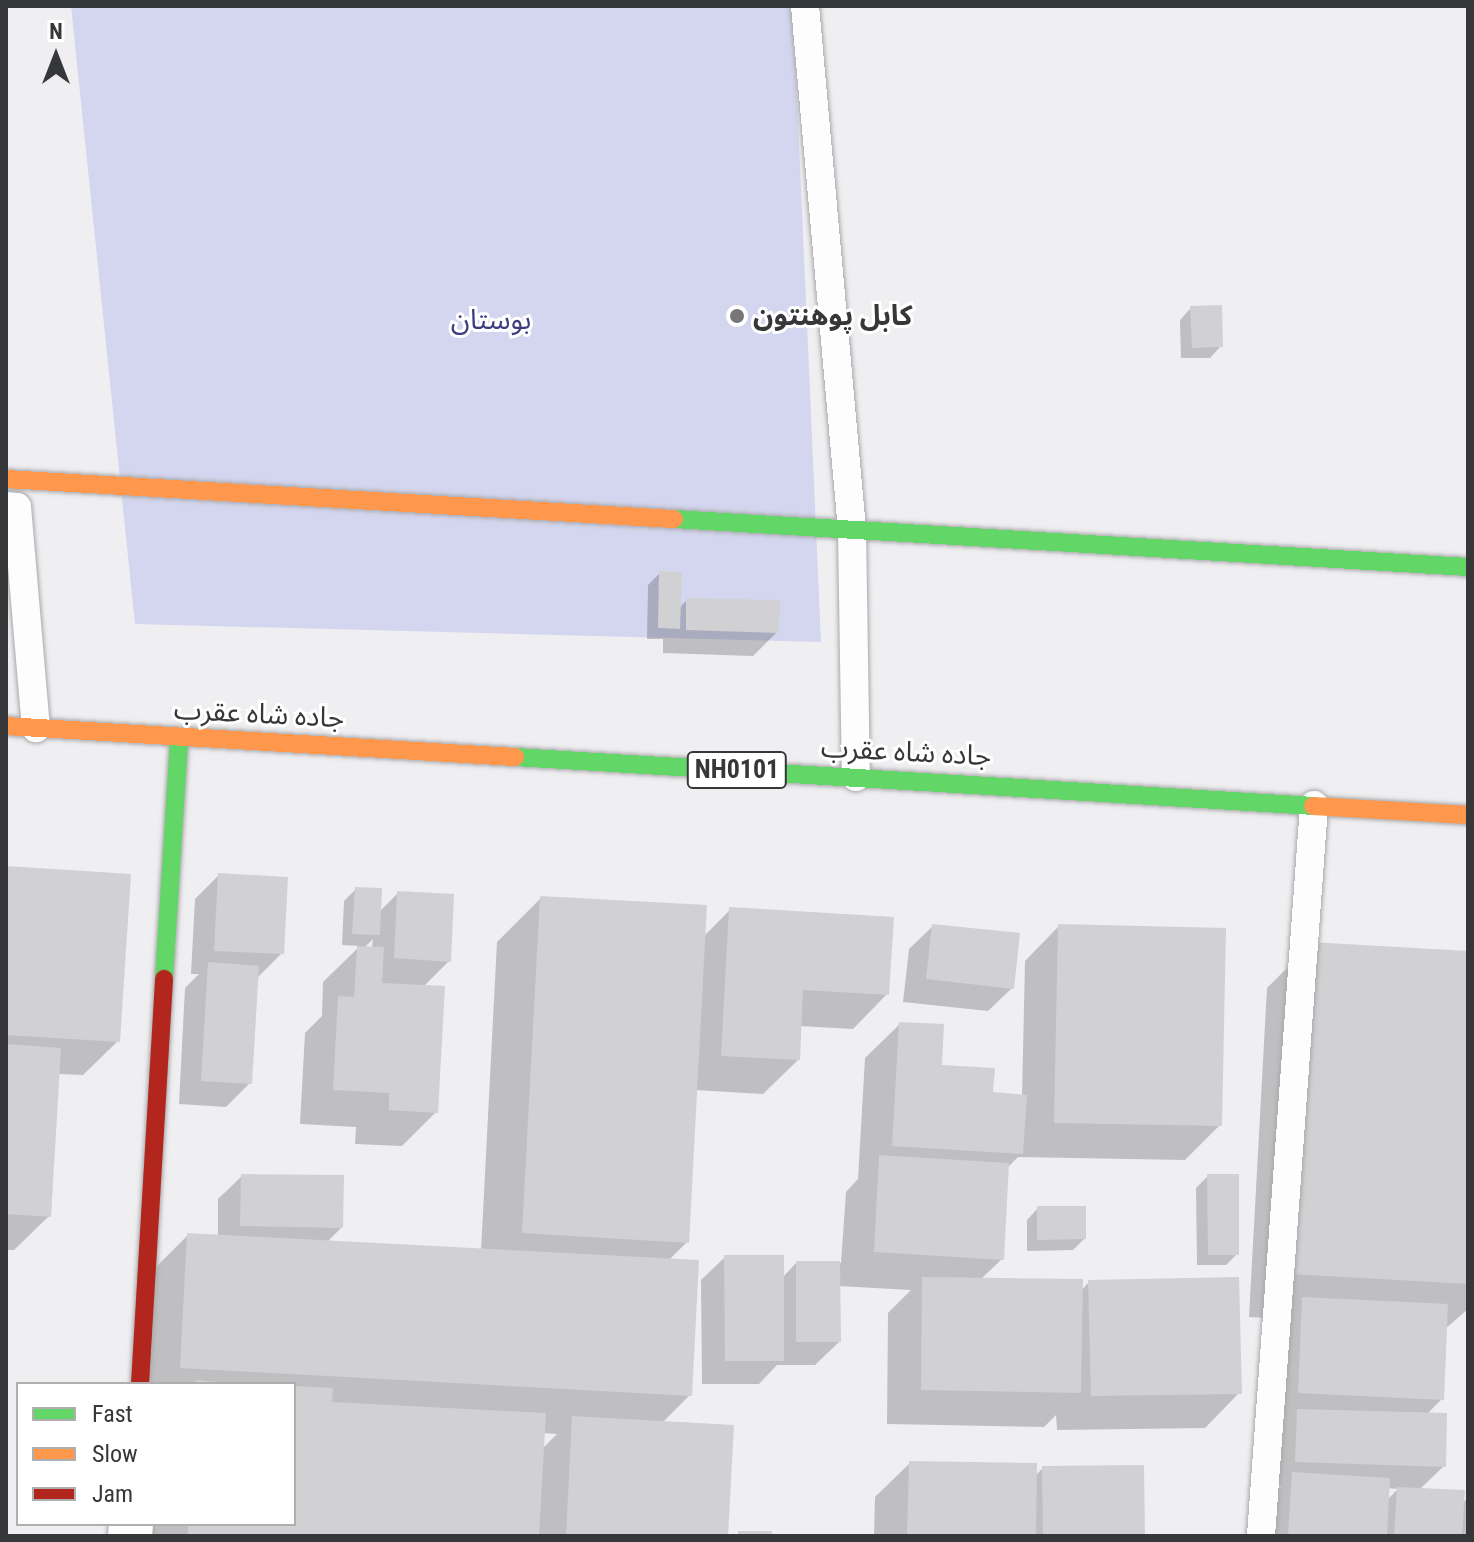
<!DOCTYPE html>
<meta charset="utf-8">
<style>
body{margin:0}
#map{position:relative;width:1474px;height:1542px;overflow:hidden;background:#efeff2;font-family:"Roboto Condensed","Noto Sans Arabic",sans-serif}
div>[style]{position:absolute}
[style*='--x']{left:calc(var(--x)*1px);top:calc(var(--y)*1px);width:calc(var(--w)*1px);rotate:calc(var(--a)*1deg)}
.green>*{inset:0;background:#d4d6ef}
.shadow>*{inset:0;background:#0003}
.building>*{inset:0;background:#d1d1d3}
.roads{filter:drop-shadow(0 0 2px #a9a9ab) drop-shadow(0 0 2px #a9a9ab)}
.lane>*{height:28px;margin:-14px;padding:0 14px;transform-origin:14px;border-radius:14px;background:#fdfdfd}
.street>*{height:44px;margin:-22px;padding:0 22px;transform-origin:22px;border-radius:22px;background:#fdfdfd}
.fast>*{height:18px;margin:-9px;padding:0 9px;transform-origin:9px;border-radius:9px;background:#63d668}
.slow>*{height:18px;margin:-9px;padding:0 9px;transform-origin:9px;border-radius:9px;background:#ff974d}
.jam>*{height:18px;margin:-9px;padding:0 9px;transform-origin:9px;border-radius:9px;background:#b3261e}
.dots>*{width:22px;height:22px;translate:-50% -50%;box-sizing:border-box;border:4px solid #fff;border-radius:50%}
span{translate:-50% -50%;white-space:nowrap;text-align:center;line-height:1.15;-webkit-text-stroke:6px #fff;paint-order:stroke}
.shield-label span{padding:2px 6px;background:#fff;border:2px solid;border-radius:6px;-webkit-text-stroke-width:0}
.shield-label{font-size:26px;color:#363738;font-weight:700}
.poi-label{font-size:28px;color:#363738;font-weight:700}
.left{translate:0 -50%;text-align:left}
.park-label{font-size:28px;color:#3d3c7e}
.street-label{font-size:28px;color:#363738}
.frame{position:absolute;inset:0;border:8px solid #363738;pointer-events:none}
.legend{position:absolute;left:16px;top:1382px;width:280px;height:144px;box-sizing:border-box;background:#fff;border:2px solid #afafaf;margin:0;padding:10px 14px;list-style:none;font-size:24px;color:#363738}
.legend li{display:flex;align-items:center;gap:16px;height:40px}
.legend b{width:40px;border:2px solid #afafaf}
.north{position:absolute;left:16px;top:16px;width:80px;height:80px;-webkit-text-stroke:6px #fff;paint-order:stroke;rotate:0deg;font-size:22px;font-weight:700;line-height:32px;text-align:center;color:#363738}
.north::after{content:'';display:block;margin:auto;width:28px;height:36px;background:#363738;clip-path:polygon(50% 0,100% 100%,50% 72%,0 100%)}
</style>
<div id="map">
<div class="green">
<i style="clip-path:polygon(71px 6px,793px 6px,821px 642px,135px 624px)"></i>
</div>
<div class="shadow">
<i style="clip-path:polygon(1191px 308px,1221px 346px,1210px 358px,1181px 358px,1180px 320px)"></i>
<i style="clip-path:polygon(660px 573px,679px 608px,687px 600px,777px 632px,753px 656px,663px 653px,663px 639px,647px 639px,648px 585px)"></i>
<i style="clip-path:polygon(6px 868px,118px 1041px,83px 1075px,58px 1074px,49px 1216px,14px 1250px,6px 1250px)"></i>
<i style="clip-path:polygon(219px 875px,282px 953px,258px 977px,250px 1083px,226px 1107px,179px 1104px,185px 988px,199px 974px,191px 974px,195px 899px)"></i>
<i style="clip-path:polygon(evenodd,356px 889px,379px 912px,398px 893px,449px 961px,423px 987px,436px 1112px,402px 1146px,355px 1144px,356px 1127px,300px 1124px,305px 1033px,322px 1016px,323px 982px,360px 946px,342px 945px,344px 901px,356px 889px,373px 939px,372px 948px,364px 948px,373px 939px)"></i>
<i style="clip-path:polygon(evenodd,541px 898px,704px 936px,730px 910px,887px 994px,853px 1029px,799px 1026px,798px 1060px,763px 1094px,695px 1090px,687px 1242px,668px 1261px,690px 1395px,662px 1423px,726px 1536px,147px 1536px,148px 1524px,294px 1524px,294px 1384px,138px 1384px,144px 1279px,188px 1235px,218px 1236px,218px 1199px,242px 1176px,341px 1228px,327px 1242px,481px 1251px,497px 942px,541px 898px,543px 1433px,557px 1434px,542px 1449px,543px 1433px)"></i>
<i style="clip-path:polygon(933px 926px,1012px 988px,988px 1011px,903px 1002px,909px 949px)"></i>
<i style="clip-path:polygon(1059px 926px,1220px 1125px,1185px 1160px,1018px 1157px,1007px 1168px,1002px 1259px,981px 1279px,1081px 1291px,1089px 1282px,1239px 1393px,1205px 1428px,1057px 1430px,1056px 1415px,1044px 1427px,887px 1424px,888px 1313px,911px 1290px,838px 1286px,839px 1342px,815px 1365px,777px 1365px,759px 1384px,702px 1384px,701px 1280px,725px 1257px,782px 1278px,796px 1263px,841px 1263px,846px 1192px,858px 1179px,865px 1058px,900px 1024px,940px 1067px,991px 1094px,1022px 1097px,1025px 961px)"></i>
<i style="clip-path:polygon(evenodd,1311px 944px,1468px 953px,1468px 1309px,1445px 1329px,1442px 1399px,1426px 1415px,1444px 1466px,1419px 1490px,1462px 1504px,1468px 1497px,1468px 1536px,1267px 1536px,1269px 1498px,1282px 1486px,1273px 1485px,1283px 1319px,1249px 1317px,1267px 988px,1311px 944px,1387px 1488px,1398px 1489px,1386px 1501px,1387px 1488px)"></i>
<i style="clip-path:polygon(1208px 1176px,1237px 1254px,1226px 1265px,1197px 1265px,1196px 1188px)"></i>
<i style="clip-path:polygon(1038px 1208px,1084px 1239px,1073px 1250px,1027px 1251px,1027px 1220px)"></i>
<i style="clip-path:polygon(910px 1463px,1035px 1476px,1043px 1468px,1143px 1536px,874px 1536px,875px 1497px)"></i>
</div>
<div class="building">
<i style="clip-path:polygon(1222px 305px,1223px 347px,1192px 348px,1190px 306px)"></i>
<i style="clip-path:polygon(659px 571px,682px 572px,680px 629px,658px 628px)"></i>
<i style="clip-path:polygon(686px 598px,780px 600px,779px 633px,686px 630px)"></i>
<i style="clip-path:polygon(6px 866px,131px 874px,120px 1042px,6px 1035px)"></i>
<i style="clip-path:polygon(218px 873px,288px 877px,284px 954px,214px 951px)"></i>
<i style="clip-path:polygon(355px 887px,382px 888px,380px 935px,352px 934px)"></i>
<i style="clip-path:polygon(397px 891px,454px 894px,451px 962px,394px 958px)"></i>
<i style="clip-path:polygon(540px 896px,707px 905px,689px 1243px,522px 1233px)"></i>
<i style="clip-path:polygon(729px 907px,894px 917px,889px 995px,803px 990px,800px 1060px,721px 1056px)"></i>
<i style="clip-path:polygon(932px 924px,1020px 933px,1014px 989px,926px 979px)"></i>
<i style="clip-path:polygon(1058px 924px,1226px 928px,1222px 1126px,1054px 1123px)"></i>
<i style="clip-path:polygon(1310px 942px,1468px 951px,1468px 1284px,1292px 1274px)"></i>
<i style="clip-path:polygon(357px 946px,384px 947px,382px 983px,445px 986px,438px 1113px,389px 1110px,389px 1093px,333px 1090px,338px 996px,354px 997px)"></i>
<i style="clip-path:polygon(208px 962px,259px 966px,252px 1084px,201px 1081px)"></i>
<i style="clip-path:polygon(899px 1022px,944px 1024px,942px 1065px,995px 1068px,993px 1092px,1027px 1095px,1023px 1154px,892px 1146px)"></i>
<i style="clip-path:polygon(6px 1044px,61px 1048px,51px 1217px,6px 1214px)"></i>
<i style="clip-path:polygon(879px 1155px,1009px 1163px,1004px 1260px,874px 1252px)"></i>
<i style="clip-path:polygon(241px 1174px,344px 1175px,343px 1228px,240px 1226px)"></i>
<i style="clip-path:polygon(1207px 1174px,1239px 1174px,1239px 1255px,1208px 1255px)"></i>
<i style="clip-path:polygon(1037px 1206px,1086px 1206px,1086px 1239px,1037px 1240px)"></i>
<i style="clip-path:polygon(187px 1233px,699px 1260px,692px 1396px,180px 1368px)"></i>
<i style="clip-path:polygon(724px 1255px,784px 1255px,784px 1361px,725px 1361px)"></i>
<i style="clip-path:polygon(796px 1261px,840px 1261px,841px 1342px,796px 1342px)"></i>
<i style="clip-path:polygon(922px 1277px,1083px 1279px,1081px 1393px,921px 1390px)"></i>
<i style="clip-path:polygon(1239px 1277px,1242px 1394px,1091px 1396px,1088px 1280px)"></i>
<i style="clip-path:polygon(1302px 1297px,1448px 1304px,1444px 1400px,1298px 1393px)"></i>
<i style="clip-path:polygon(196px 1380px,217px 1382px,217px 1384px,196px 1384px)"></i>
<i style="clip-path:polygon(294px 1386px,333px 1388px,332px 1402px,546px 1413px,539px 1536px,188px 1536px,188px 1524px,294px 1524px)"></i>
<i style="clip-path:polygon(1297px 1409px,1447px 1413px,1446px 1467px,1295px 1462px)"></i>
<i style="clip-path:polygon(572px 1416px,734px 1425px,728px 1536px,566px 1536px)"></i>
<i style="clip-path:polygon(909px 1461px,1037px 1463px,1036px 1536px,907px 1536px)"></i>
<i style="clip-path:polygon(1144px 1465px,1145px 1536px,1043px 1536px,1042px 1466px)"></i>
<i style="clip-path:polygon(1292px 1472px,1390px 1478px,1387px 1536px,1288px 1536px)"></i>
<i style="clip-path:polygon(1397px 1487px,1465px 1490px,1462px 1536px,1394px 1536px)"></i>
<i style="clip-path:polygon(738px 1531px,772px 1531px,772px 1536px,738px 1536px)"></i>
</div>
<div class="roads">
<div class="lane">
<i style="--x:805;--y:6;--w:526;--a:84.87"></i>
<i style="--x:852;--y:530;--w:247;--a:89.1"></i>
<i style="--x:6;--y:506;--w:11;--a:5"></i>
<i style="--x:17;--y:507;--w:222;--a:85.1"></i>
<i style="--x:1261;--y:1536;--w:733;--a:-85.85"></i>
</div>
<div class="street">
<i style="--x:130;--y:1536;--w:12;--a:-85"></i>
</div>
<div class="fast">
<i style="--x:674;--y:519;--w:795;--a:3.46"></i>
<i style="--x:515;--y:757;--w:800;--a:3.51"></i>
<i style="--x:164;--y:979;--w:241;--a:-86.4"></i>
</div>
<div class="slow">
<i style="--x:6;--y:479;--w:669;--a:3.43"></i>
<i style="--x:6;--y:726;--w:510;--a:3.49"></i>
<i style="--x:1313;--y:806;--w:155;--a:3.3"></i>
</div>
<div class="jam">
<i style="--x:140;--y:1384;--w:406;--a:-86.6"></i>
</div>
</div>
<div class="dots">
<i style="left:737px;top:316px;background:#777779"></i>
</div>
<div class="shield-label">
<span style="left:737px;top:770px">NH0101</span>
</div>
<div class="poi-label">
<span class="left" style="left:753px;top:316px">کابل پوهنتون</span>
</div>
<div class="park-label">
<span style="left:491px;top:320px">بوستان</span>
</div>
<div class="street-label">
<span style="left:259px;top:714px;rotate:3deg">جاده شاه عقرب</span>
<span style="left:906px;top:752px;rotate:3deg">جاده شاه عقرب</span>
</div>
<div class="frame"></div>
<ul class="legend">
<li><b style="height:10px;background:#63d668"></b>Fast</li>
<li><b style="height:10px;background:#ff974d"></b>Slow</li>
<li><b style="height:10px;background:#b3261e"></b>Jam</li>
</ul>
<div class="north">N</div>
</div>
